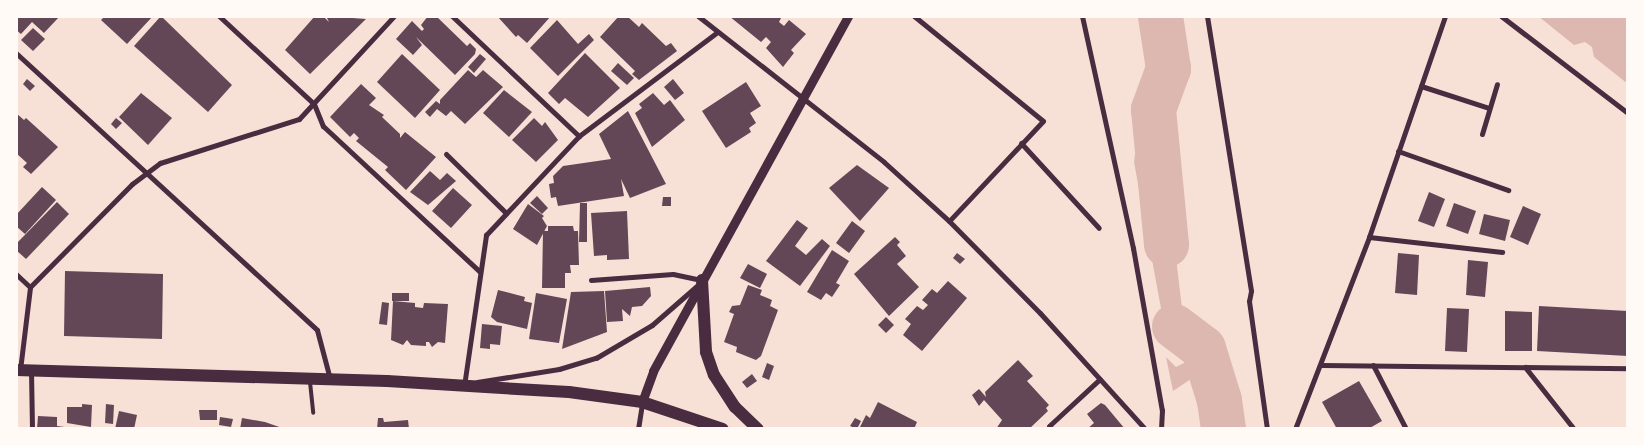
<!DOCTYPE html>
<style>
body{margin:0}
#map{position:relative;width:1644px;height:445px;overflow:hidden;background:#f7e1d7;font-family:"Varela Round",sans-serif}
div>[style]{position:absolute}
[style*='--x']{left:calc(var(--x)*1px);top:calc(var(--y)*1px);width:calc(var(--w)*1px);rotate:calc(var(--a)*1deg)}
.water>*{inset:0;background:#dcb8b0}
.river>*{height:45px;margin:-22.5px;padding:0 22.5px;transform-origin:22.5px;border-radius:22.5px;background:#dcb8b0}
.building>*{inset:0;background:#644757}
.service>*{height:4px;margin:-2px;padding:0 2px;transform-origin:2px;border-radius:2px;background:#4a2c40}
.minor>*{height:5px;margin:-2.5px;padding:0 2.5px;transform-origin:2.5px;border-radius:2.5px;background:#4a2c40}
.tertiary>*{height:9px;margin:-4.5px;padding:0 4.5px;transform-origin:4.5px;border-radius:4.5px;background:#4a2c40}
.primary>*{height:12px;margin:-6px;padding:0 6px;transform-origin:6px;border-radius:6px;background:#4a2c40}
span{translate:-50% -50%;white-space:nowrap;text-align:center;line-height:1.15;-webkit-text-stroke:4.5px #fffaf5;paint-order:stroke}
.frame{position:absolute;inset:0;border:18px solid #fffaf5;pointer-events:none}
</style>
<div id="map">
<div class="water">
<i style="clip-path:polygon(1538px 16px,1628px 16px,1628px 84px,1594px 57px,1592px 47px,1585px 42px,1574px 45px)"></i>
<i style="clip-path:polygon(1135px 154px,1144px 170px,1168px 191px,1184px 325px,1198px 335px,1213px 331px,1225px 368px,1197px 375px,1173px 391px,1166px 357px,1176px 367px,1188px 361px,1178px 341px,1167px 341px,1134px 162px)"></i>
<i style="clip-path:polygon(1230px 396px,1235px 429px,1210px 429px,1206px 405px)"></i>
</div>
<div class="river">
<i style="--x:1160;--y:16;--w:53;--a:81.3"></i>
<i style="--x:1168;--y:68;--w:44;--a:110.1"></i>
<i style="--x:1153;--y:109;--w:136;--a:84.5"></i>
<i style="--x:1174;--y:326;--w:36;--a:37"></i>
<i style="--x:1203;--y:348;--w:54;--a:72.9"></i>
<i style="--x:1219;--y:400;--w:29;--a:82"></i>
</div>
<div class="building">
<i style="clip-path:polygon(16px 16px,60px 16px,44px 33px,32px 22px,21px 34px,16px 30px)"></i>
<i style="clip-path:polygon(105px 16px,153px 16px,127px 44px,101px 20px)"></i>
<i style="clip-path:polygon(161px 16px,232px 85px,208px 112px,134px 46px)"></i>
<i style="clip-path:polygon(315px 16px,323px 16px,329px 22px,326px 16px,366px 19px,310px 74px,285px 50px)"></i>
<i style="clip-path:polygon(428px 16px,436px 16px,467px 46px,470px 43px,476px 49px,475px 54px,455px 75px,416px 37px,422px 45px,413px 55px,396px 39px,412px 21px,422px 31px,424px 29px,421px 25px)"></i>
<i style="clip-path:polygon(497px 16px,551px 16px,527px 43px,518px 35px,516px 37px)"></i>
<i style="clip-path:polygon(619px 16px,627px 16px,639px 27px,642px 23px,666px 46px,671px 43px,677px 51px,639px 80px,632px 74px,635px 71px,600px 37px)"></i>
<i style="clip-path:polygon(729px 16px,782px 16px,779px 22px,784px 26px,789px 20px,806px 34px,791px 50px,794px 53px,783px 67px,766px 48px,771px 42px,766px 37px,761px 42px)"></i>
<i style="clip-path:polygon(557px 20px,578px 44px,589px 34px,594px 40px,558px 76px,530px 48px)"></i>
<i style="clip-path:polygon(33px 28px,45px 39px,33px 51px,21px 40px)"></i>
<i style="clip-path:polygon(585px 53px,620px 88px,588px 117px,565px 98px,559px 104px,548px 93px)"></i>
<i style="clip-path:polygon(402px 54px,440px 90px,415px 118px,377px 82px)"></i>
<i style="clip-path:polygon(480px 54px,486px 59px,474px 73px,468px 67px)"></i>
<i style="clip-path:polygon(618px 63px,634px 78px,627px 85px,611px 71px)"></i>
<i style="clip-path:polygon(468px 70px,476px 77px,483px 70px,503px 87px,465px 124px,451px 111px,446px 116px,437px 109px,430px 117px,425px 112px,436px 101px,440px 104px,440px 100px)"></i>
<i style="clip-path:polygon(27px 79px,35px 86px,30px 91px,23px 84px)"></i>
<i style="clip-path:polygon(673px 79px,684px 93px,675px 100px,664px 87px)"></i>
<i style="clip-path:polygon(746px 82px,761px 106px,750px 113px,756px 123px,749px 128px,751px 132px,726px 148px,702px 111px)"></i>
<i style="clip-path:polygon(361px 84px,376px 98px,369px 105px,384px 115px,382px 117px,400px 134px,400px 138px,405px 132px,436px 157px,406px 190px,385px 170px,388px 167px,356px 141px,359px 138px,354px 133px,350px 137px,330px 117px)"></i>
<i style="clip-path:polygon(504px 90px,532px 112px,509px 137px,483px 113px)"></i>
<i style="clip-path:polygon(141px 93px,172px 118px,148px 145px,119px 117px)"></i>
<i style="clip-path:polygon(653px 93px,664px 105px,670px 100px,685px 120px,652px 147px,635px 113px,642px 108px,639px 104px)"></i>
<i style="clip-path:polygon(628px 111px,666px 184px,630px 198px,621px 179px,624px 196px,558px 206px,556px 197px,551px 198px,549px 184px,554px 183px,553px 176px,563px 166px,611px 159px,599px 134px)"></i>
<i style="clip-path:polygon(16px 113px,24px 120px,26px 118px,58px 147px,31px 174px,23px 167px,27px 163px,16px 153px)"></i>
<i style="clip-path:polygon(116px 118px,122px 123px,116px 129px,111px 124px)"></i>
<i style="clip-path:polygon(534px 118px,542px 126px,545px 122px,558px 140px,536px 162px,512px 140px)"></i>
<i style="clip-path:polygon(857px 165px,889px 188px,860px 221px,829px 188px)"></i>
<i style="clip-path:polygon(430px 171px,440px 180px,447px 173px,456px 181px,428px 205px,410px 192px)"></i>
<i style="clip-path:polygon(42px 187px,56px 200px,25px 234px,16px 226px,16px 215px)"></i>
<i style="clip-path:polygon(453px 188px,472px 205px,451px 228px,432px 211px)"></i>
<i style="clip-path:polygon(1429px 192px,1445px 199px,1434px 227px,1418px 221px)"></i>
<i style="clip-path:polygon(537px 196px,548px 208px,542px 214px,530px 203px)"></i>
<i style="clip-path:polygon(663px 197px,671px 197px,671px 206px,662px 206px)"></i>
<i style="clip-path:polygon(57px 202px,69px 214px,26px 259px,16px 250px,16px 244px)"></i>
<i style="clip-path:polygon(580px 203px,587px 203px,587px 242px,579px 242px)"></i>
<i style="clip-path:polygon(1454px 203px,1476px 211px,1468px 234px,1446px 226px)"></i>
<i style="clip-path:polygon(528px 204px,544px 216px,542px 218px,547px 226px,537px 245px,513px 229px)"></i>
<i style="clip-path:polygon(1523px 206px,1541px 214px,1528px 245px,1510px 237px)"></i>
<i style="clip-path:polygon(627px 211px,629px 259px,607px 260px,607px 255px,594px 256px,591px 213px)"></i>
<i style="clip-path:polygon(1484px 214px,1510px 220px,1505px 241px,1479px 234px)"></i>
<i style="clip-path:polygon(797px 220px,808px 228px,795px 246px,806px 255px,822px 239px,830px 246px,800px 286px,766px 261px)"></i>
<i style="clip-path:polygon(852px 221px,865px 231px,849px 253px,836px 243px)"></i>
<i style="clip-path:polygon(548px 226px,573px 226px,574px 231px,578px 231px,579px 265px,570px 265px,571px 273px,565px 273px,565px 288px,542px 288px,543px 231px,548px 231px)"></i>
<i style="clip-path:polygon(895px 237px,900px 242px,897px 245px,906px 256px,897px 264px,919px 287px,889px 316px,854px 274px)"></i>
<i style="clip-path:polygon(832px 250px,849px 261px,836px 283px,840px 285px,832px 297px,826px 293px,821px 300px,807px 292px)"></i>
<i style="clip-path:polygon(957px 253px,965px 259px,960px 264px,953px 258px)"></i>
<i style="clip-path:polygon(1398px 253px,1419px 255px,1417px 295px,1395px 293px)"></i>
<i style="clip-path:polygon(1468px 260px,1488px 262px,1485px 297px,1466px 295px)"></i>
<i style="clip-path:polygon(748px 264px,767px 274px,760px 288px,740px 278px)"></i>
<i style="clip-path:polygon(65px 271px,163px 274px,162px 339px,64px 336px)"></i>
<i style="clip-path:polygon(948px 281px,967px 298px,922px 351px,903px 335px,911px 324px,905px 319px,917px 306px,923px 310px,928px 305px,922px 300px,932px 289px,937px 293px)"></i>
<i style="clip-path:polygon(748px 285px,762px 290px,760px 295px,772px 300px,770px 306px,778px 310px,761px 356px,756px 360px,736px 352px,737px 347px,724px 342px,734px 314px,729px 312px,732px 306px,740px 305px)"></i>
<i style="clip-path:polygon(650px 287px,651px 296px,642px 306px,632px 307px,630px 316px,622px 309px,623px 321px,607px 322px,605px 291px)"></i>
<i style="clip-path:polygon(498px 290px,525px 297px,524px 301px,532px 303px,527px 329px,497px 322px,491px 317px)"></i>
<i style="clip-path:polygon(604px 291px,607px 332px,562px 349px,571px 292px)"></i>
<i style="clip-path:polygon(392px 293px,409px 293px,409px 301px,392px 301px)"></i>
<i style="clip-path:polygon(536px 293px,567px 299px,559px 343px,529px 339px)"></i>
<i style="clip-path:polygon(393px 301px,415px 303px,415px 307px,423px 308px,424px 303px,448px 304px,445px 343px,438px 342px,432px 347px,429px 342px,426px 342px,426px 346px,411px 345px,407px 340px,403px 345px,391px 340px)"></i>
<i style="clip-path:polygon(382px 302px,389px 303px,387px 325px,379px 324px)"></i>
<i style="clip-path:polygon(1539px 306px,1628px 311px,1628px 356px,1537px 351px)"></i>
<i style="clip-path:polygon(1447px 308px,1469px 309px,1467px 352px,1445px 351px)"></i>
<i style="clip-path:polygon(1505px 311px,1532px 312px,1532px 351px,1505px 351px)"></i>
<i style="clip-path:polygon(886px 317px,894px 325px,886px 333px,878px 325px)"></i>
<i style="clip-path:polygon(482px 324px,502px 326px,500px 345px,490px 344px,490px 349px,480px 348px)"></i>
<i style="clip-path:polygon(1018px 360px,1033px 376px,1027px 381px,1049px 405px,1046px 408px,1048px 411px,1029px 429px,996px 429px,1002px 420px,984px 400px,979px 406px,972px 395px,979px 389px,986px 397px,985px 392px)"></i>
<i style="clip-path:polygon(767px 363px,774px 366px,769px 380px,762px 377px)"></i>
<i style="clip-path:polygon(752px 374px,757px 381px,747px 388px,742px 382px)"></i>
<i style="clip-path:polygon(1359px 381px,1382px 421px,1368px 429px,1337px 429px,1322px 402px)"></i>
<i style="clip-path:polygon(878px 402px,917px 422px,914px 429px,859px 429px,866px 415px,870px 418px)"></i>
<i style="clip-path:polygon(1101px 403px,1105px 405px,1125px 429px,1087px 429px,1094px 423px,1087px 414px)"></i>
<i style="clip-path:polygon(82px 404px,92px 405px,91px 427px,67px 423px,67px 407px,82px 407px)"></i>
<i style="clip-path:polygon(106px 404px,114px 405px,113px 424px,105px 423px)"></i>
<i style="clip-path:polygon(199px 410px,217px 410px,217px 420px,200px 420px)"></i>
<i style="clip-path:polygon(119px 411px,137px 415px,134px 429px,115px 429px)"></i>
<i style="clip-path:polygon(38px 416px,57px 417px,57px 426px,80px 429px,37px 429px)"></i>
<i style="clip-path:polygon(220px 417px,233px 419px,231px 427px,219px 425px)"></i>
<i style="clip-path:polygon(242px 418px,265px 422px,285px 429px,240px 429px)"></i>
<i style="clip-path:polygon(378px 418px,383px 418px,384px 422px,408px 420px,409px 429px,377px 429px)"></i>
<i style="clip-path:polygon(855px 418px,861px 421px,857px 429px,850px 426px)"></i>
</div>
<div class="service">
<i style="--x:310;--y:382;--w:31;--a:84"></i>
</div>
<div class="minor">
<i style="--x:219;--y:16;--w:129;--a:42.8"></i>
<i style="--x:314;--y:104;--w:24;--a:68"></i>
<i style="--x:323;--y:126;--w:214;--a:42.9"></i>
<i style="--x:452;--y:16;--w:175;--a:43.4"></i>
<i style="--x:698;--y:16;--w:236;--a:38.1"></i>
<i style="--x:884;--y:162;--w:88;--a:42.2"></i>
<i style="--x:949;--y:221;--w:129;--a:45.3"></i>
<i style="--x:1040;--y:313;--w:156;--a:47.8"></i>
<i style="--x:914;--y:16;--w:166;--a:39.1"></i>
<i style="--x:1043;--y:121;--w:137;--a:133.2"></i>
<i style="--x:1082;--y:16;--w:238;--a:77.6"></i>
<i style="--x:1133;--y:248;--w:165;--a:79.9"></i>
<i style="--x:1162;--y:410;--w:19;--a:93"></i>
<i style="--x:1207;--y:16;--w:278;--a:80.9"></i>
<i style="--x:1251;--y:291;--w:10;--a:101"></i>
<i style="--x:1249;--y:301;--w:129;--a:82"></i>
<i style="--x:1501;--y:16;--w:160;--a:37.4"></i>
<i style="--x:16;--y:53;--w:409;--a:42.6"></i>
<i style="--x:317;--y:330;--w:51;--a:75.1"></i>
<i style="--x:1421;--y:86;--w:71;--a:17.9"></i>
<i style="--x:1482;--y:134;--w:52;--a:-73.3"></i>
<i style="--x:1021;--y:143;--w:115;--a:47.5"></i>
<i style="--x:1398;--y:151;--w:117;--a:19.5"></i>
<i style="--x:446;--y:154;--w:84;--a:44.5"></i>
<i style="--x:1369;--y:237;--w:134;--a:6.4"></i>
<i style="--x:16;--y:274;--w:19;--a:43"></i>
<i style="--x:591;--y:280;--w:82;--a:-4.2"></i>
<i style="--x:673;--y:274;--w:30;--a:12"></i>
<i style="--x:1321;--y:365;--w:307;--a:0.6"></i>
<i style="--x:1373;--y:365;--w:72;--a:62.7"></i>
<i style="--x:1525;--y:367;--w:79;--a:51.7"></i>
<i style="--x:20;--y:370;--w:84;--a:-83.1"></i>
<i style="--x:30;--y:287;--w:145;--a:-45.3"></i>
<i style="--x:132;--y:184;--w:35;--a:-37"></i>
<i style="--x:160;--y:163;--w:146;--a:-17.6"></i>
<i style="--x:299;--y:119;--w:140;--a:-47.3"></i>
<i style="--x:31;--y:371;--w:58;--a:89"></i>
<i style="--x:477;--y:382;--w:83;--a:-9"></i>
<i style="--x:559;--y:369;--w:39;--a:-17"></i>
<i style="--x:596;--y:358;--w:65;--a:-30.5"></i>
<i style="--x:652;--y:325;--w:62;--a:-41.1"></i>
<i style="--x:464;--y:386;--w:153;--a:-81.7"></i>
<i style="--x:486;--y:235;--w:136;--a:-46.8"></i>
<i style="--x:579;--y:136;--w:171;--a:-36.9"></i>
<i style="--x:638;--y:429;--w:26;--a:-81"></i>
<i style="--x:1052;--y:429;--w:4;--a:-135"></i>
<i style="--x:1049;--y:426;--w:69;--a:-42.7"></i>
<i style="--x:1295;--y:429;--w:206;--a:-68.9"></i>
<i style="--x:1369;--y:237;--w:234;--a:-71"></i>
</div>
<div class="tertiary">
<i style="--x:642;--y:402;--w:33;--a:-70"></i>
<i style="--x:653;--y:371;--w:405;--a:-61.2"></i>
</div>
<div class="primary">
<i style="--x:702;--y:280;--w:72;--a:86.8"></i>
<i style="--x:706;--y:352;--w:24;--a:71"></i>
<i style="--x:714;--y:375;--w:38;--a:57"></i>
<i style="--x:735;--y:407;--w:32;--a:44"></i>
<i style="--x:16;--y:370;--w:371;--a:1.7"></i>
<i style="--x:387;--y:381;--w:182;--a:3.5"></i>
<i style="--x:569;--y:392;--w:74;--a:7.8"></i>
<i style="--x:642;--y:402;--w:85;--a:18.4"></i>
</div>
<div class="frame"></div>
</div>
